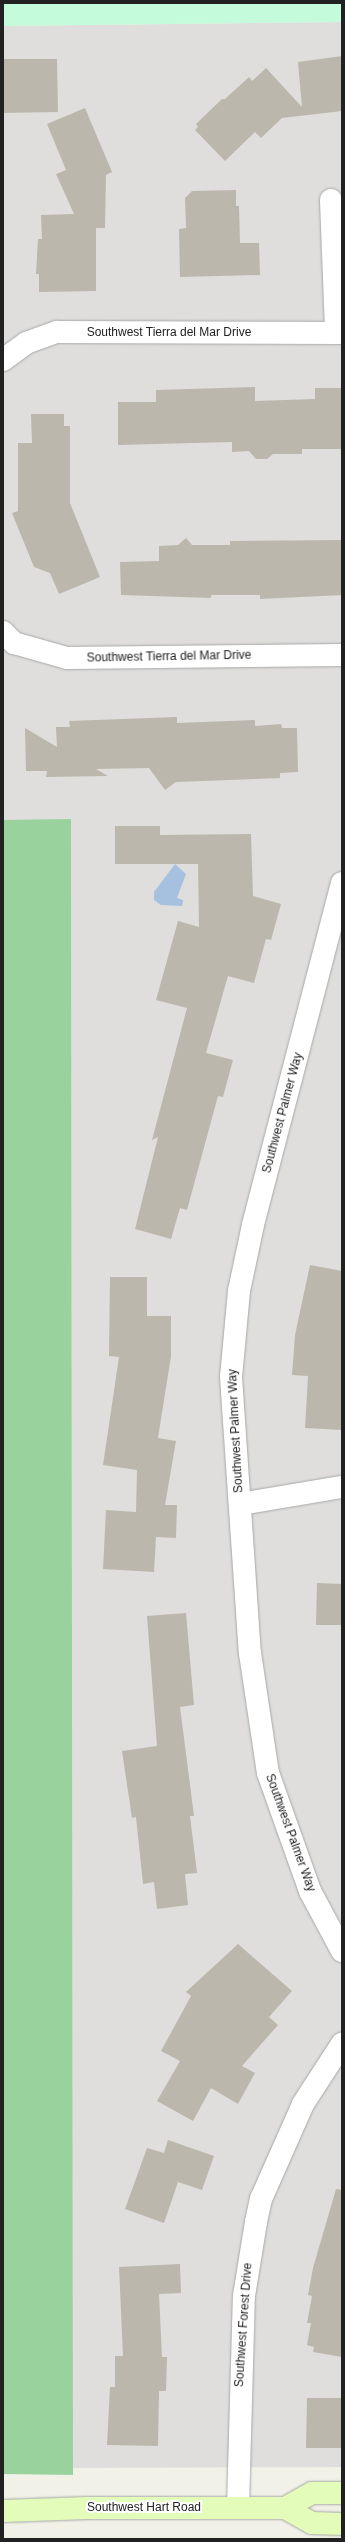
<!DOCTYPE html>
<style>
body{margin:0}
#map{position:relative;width:345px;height:2542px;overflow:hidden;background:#f1f1e7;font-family:Helvetica,sans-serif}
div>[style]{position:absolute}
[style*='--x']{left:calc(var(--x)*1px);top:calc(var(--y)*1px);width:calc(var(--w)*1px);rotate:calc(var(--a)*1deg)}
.residential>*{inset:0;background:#dfdedd}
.forest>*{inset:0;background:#9ad29d}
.park>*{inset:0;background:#c4fbdb}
.water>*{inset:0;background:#a6c0e0}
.building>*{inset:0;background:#bbb7ac}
.roads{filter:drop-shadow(0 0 1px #a8a8a8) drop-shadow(0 0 1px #a8a8a8)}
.street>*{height:22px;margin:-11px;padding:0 11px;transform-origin:11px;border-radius:11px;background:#fff}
.secondary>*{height:22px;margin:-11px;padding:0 11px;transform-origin:11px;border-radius:11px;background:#e3fcba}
span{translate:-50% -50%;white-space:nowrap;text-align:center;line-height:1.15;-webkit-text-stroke:4px #fff;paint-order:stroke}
.street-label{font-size:12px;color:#212121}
.frame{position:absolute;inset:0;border:4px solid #212121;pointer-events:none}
</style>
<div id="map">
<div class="residential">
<i style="clip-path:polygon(342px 22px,342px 2467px,73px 2468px,71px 820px,3px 820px,3px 26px)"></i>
</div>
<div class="forest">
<i style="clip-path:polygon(71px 819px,73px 2475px,3px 2474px,3px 820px)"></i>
</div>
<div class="park">
<i style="clip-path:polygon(3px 3px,342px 3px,342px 22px,3px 26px)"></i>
</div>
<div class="water">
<i style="clip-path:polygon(175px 864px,186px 874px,177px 898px,183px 900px,182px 906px,161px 905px,154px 900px,154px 892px)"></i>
</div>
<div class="building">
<i style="clip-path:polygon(342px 56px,342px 111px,282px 118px,261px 138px,255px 132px,225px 161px,195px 130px,198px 127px,196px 124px,222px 99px,225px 99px,249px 77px,252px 81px,266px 68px,302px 107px,298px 62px)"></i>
<i style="clip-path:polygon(3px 59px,57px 59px,58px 112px,3px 113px)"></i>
<i style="clip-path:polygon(85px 108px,112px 172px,106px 175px,105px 228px,96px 228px,96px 291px,39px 292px,39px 274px,36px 274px,38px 239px,42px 239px,41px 215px,74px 214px,56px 174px,66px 170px,47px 124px)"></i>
<i style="clip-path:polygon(236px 190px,236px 206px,239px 206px,240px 243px,259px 243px,260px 275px,180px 277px,179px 229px,186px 228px,185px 198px,192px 191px)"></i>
<i style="clip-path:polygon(255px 387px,255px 401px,315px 399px,315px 388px,342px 388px,342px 449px,302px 449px,302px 454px,273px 454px,267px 459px,256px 459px,249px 451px,232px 452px,232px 442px,118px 445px,118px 402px,156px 402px,156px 390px)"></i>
<i style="clip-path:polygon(31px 414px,64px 414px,64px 426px,70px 426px,70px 503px,100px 577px,59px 594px,50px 573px,34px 567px,12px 513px,18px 511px,18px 443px,32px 443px)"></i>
<i style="clip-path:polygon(186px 538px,192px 545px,230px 545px,230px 541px,342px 540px,342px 595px,260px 599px,260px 595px,211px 595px,211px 598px,121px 595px,120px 562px,159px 561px,159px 546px,178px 545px)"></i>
<i style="clip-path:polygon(177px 717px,177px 723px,255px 720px,255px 726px,281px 724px,282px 728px,297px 728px,298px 772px,280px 773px,280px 778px,176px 782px,165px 790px,149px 768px,96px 769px,108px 776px,46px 777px,47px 771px,26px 771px,25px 728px,57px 747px,56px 727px,70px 727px,69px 721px)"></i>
<i style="clip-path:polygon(115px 826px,160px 826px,160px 835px,251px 834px,253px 896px,281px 904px,271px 940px,266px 939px,254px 983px,228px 976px,206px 1053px,233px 1060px,223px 1097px,218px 1096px,187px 1210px,180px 1208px,171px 1239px,135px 1229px,158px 1137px,152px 1140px,187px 1008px,156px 1000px,178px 921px,199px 927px,198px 864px,115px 864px)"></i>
<i style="clip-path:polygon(310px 1265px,342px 1271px,342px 1430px,305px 1428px,308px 1376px,292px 1375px,295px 1335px)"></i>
<i style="clip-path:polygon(110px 1277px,147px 1277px,147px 1316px,171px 1316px,171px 1356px,158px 1438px,176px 1441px,165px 1505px,177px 1505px,176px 1538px,156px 1537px,154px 1572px,103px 1569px,106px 1510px,136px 1512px,137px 1470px,103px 1465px,119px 1357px,109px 1356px)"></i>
<i style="clip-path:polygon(317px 1583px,342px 1584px,342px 1625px,316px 1625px)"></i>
<i style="clip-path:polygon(186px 1613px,194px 1705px,180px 1707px,194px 1816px,190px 1816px,197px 1873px,185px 1874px,188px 1905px,157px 1909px,154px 1882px,143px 1884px,136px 1817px,132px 1818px,122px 1751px,157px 1746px,147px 1616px)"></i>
<i style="clip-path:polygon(238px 1944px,292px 1991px,269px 2017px,278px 2025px,242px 2066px,255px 2073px,238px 2104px,211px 2088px,193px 2121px,157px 2101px,180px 2061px,161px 2051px,191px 1996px,186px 1992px)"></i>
<i style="clip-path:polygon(168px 2140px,214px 2156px,202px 2190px,178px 2182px,164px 2223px,125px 2209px,147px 2148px,164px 2153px)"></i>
<i style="clip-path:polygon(336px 2189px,342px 2190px,342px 2357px,313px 2352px,314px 2347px,307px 2345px,311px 2323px,307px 2323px,312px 2296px,308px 2295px,313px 2268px)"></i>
<i style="clip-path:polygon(180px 2264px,181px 2293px,159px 2294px,162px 2357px,167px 2357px,166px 2391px,159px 2391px,158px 2446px,107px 2445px,110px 2387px,115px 2387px,115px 2356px,123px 2356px,119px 2267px)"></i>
<i style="clip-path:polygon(307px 2398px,342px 2398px,342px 2448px,306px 2448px)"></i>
</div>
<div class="roads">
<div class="street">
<i style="--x:331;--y:200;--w:133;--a:87.8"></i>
<i style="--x:3;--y:360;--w:29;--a:-36"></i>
<i style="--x:26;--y:343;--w:33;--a:-20"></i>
<i style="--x:57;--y:332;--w:285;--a:0.2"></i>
<i style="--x:3;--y:632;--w:16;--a:45"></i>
<i style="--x:14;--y:643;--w:55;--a:15.8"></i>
<i style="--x:67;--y:658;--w:275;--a:-0.6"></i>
<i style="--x:342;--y:883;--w:353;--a:104.6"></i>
<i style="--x:253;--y:1225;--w:67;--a:102"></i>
<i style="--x:239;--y:1291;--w:86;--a:95.3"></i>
<i style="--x:231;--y:1377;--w:277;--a:86.1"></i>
<i style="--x:250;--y:1653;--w:121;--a:81.5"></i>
<i style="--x:268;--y:1773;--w:125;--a:70.4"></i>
<i style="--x:310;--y:1891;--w:68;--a:61.9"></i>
<i style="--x:240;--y:1504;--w:103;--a:-9.5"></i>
<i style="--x:238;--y:2507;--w:211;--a:-88.4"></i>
<i style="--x:244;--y:2296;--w:75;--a:-80.8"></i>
<i style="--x:256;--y:2222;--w:24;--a:-78"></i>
<i style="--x:261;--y:2199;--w:104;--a:-66.1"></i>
<i style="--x:303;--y:2104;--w:72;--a:-57"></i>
</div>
<div class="secondary">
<i style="--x:285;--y:2508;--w:31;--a:-29"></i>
<i style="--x:312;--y:2493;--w:30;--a:0"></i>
<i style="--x:3;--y:2511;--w:85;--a:-2"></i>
<i style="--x:88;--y:2508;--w:197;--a:0"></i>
<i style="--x:285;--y:2508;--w:31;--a:29"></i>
<i style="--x:312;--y:2523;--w:30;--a:2"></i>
</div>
</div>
<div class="street-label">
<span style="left:169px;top:333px">Southwest Tierra del Mar Drive</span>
<span style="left:169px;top:657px;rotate:-1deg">Southwest Tierra del Mar Drive</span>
<span style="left:283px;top:1113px;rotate:-75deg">Southwest Palmer Way</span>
<span style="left:236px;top:1431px;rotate:-93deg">Southwest Palmer Way</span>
<span style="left:290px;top:1833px;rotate:70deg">Southwest Palmer Way</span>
<span style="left:244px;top:2325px;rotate:-86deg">Southwest Forest Drive</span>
<span style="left:144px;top:2508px">Southwest Hart Road</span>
</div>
<div class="frame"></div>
</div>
